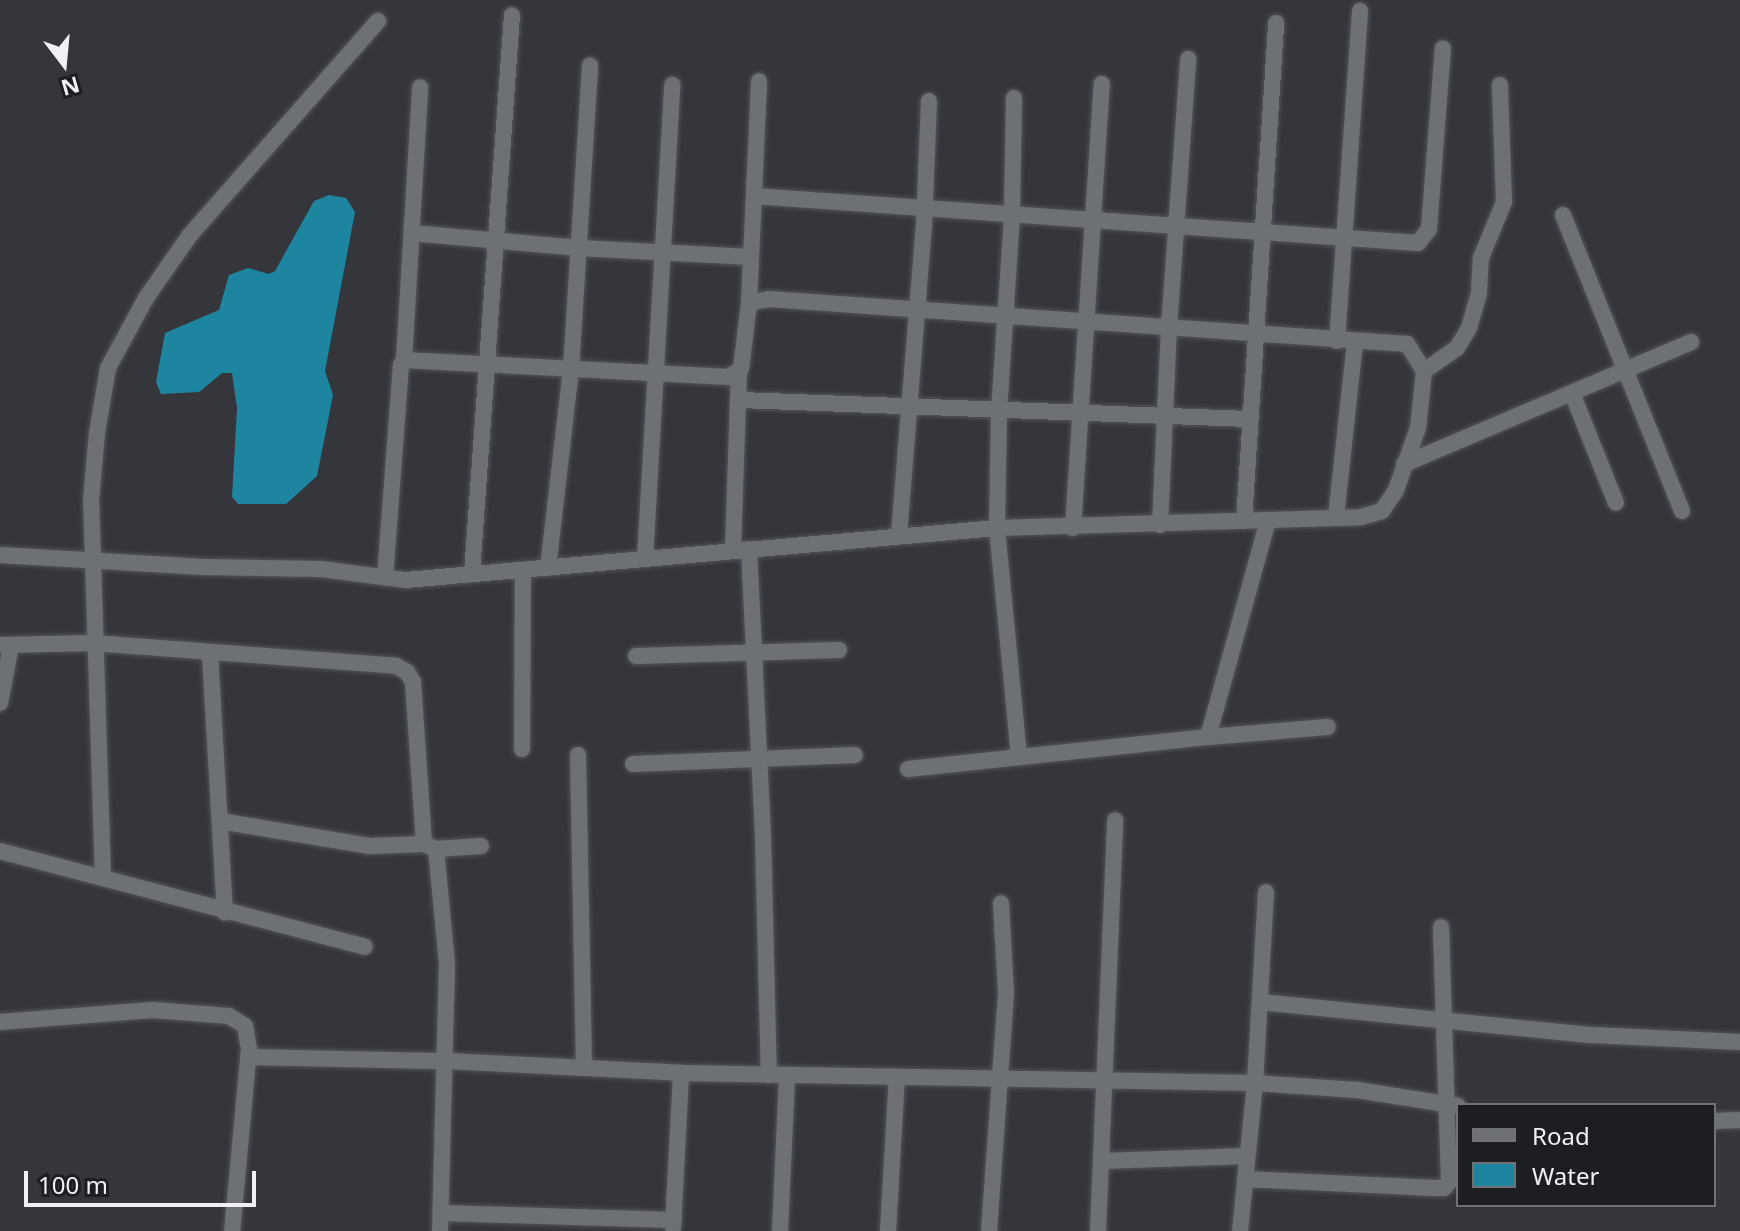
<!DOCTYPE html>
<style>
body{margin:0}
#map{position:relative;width:1740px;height:1231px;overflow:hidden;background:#35363c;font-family:"Noto Sans",sans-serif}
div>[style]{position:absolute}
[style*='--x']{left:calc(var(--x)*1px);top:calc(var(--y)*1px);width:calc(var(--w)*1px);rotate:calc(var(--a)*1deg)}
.water>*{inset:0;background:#1e85a1}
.roads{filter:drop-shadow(0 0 2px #53545a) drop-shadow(0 0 2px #53545a)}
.minor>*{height:16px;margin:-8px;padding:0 8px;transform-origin:8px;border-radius:8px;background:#6e7173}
span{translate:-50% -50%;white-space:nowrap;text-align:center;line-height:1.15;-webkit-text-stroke:6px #1d1e21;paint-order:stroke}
.legend{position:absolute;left:1456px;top:1103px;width:260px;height:104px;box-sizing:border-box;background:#1d1e21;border:2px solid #727276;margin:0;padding:10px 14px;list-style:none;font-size:24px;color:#f1f1f5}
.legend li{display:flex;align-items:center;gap:16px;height:40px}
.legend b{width:40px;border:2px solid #727276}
.north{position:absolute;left:24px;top:24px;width:80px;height:80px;-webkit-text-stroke:6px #1d1e21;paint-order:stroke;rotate:164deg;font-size:22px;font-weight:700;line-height:32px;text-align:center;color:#f1f1f5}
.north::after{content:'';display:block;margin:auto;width:28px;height:36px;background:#f1f1f5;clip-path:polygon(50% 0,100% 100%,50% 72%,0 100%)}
.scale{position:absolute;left:24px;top:1171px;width:232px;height:36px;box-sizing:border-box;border:4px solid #f1f1f5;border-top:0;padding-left:10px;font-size:24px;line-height:28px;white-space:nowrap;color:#f1f1f5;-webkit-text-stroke:6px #1d1e21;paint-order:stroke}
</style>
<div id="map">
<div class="water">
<i style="clip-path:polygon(329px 195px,346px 198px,355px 212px,325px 371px,333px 395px,317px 476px,286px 504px,238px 504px,232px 497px,237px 408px,232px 373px,222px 373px,199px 392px,161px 394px,156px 382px,165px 333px,219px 310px,229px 275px,248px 268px,269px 274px,275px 271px,314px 201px)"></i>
</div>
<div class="roads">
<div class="minor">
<i style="--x:1014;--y:98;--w:118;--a:91"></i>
<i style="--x:1012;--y:216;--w:195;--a:93.8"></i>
<i style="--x:999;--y:411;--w:117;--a:91"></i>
<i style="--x:997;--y:528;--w:230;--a:84.5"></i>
<i style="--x:754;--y:196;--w:666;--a:4.05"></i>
<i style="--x:1418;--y:243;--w:18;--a:-52"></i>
<i style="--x:1429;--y:229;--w:181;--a:-85.6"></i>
<i style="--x:1563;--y:215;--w:319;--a:68.1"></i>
<i style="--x:412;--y:233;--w:168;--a:5.1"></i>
<i style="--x:579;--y:248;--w:172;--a:3"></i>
<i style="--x:749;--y:303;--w:222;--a:-87.4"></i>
<i style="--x:1337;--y:341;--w:331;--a:-86"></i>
<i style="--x:404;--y:360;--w:273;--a:-86.6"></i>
<i style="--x:1424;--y:371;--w:40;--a:-34.9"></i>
<i style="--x:1457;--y:348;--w:23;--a:-59"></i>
<i style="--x:1469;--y:328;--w:37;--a:-74"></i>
<i style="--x:1479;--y:292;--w:34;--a:-87"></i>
<i style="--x:1481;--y:258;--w:61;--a:-67.7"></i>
<i style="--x:1504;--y:202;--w:117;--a:-92"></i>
<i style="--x:1572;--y:393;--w:118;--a:68.2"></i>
<i style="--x:740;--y:400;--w:508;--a:2.14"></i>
<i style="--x:1404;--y:464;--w:312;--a:-23"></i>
<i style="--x:1336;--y:517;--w:176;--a:-83.8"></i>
<i style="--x:1244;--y:521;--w:499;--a:-86.3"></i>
<i style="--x:1160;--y:525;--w:198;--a:-87.4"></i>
<i style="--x:1169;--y:327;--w:269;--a:-85.9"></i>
<i style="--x:1073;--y:528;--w:445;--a:-86.3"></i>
<i style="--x:899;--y:535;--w:311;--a:-85.4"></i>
<i style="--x:924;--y:225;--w:124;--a:-87.7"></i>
<i style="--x:749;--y:549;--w:287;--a:87.2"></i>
<i style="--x:763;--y:836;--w:239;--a:88.6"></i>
<i style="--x:733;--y:550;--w:177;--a:-88.1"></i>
<i style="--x:0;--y:555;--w:203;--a:3.4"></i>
<i style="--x:203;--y:567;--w:118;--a:1"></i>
<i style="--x:321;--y:569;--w:86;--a:7.4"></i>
<i style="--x:406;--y:580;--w:593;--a:-5.03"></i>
<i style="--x:997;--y:528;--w:364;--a:-1.7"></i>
<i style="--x:1361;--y:517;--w:22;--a:-16"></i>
<i style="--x:1382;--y:511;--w:25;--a:-56"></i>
<i style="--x:1396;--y:490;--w:66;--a:-70.5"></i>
<i style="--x:1418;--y:428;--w:57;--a:-84"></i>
<i style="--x:1424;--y:371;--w:32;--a:-122"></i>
<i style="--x:1407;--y:344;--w:640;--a:-175.97"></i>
<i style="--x:769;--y:299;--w:20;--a:169"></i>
<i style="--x:749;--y:303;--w:66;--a:96.9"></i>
<i style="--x:741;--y:369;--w:15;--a:148"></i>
<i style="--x:728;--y:377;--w:324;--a:-177"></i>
<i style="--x:404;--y:360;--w:6;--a:121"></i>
<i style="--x:401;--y:365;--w:213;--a:94.3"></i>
<i style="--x:645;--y:559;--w:475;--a:-86.7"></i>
<i style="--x:548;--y:568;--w:200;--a:-83.4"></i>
<i style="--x:571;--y:369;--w:304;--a:-86.4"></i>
<i style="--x:472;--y:573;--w:559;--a:-85.9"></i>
<i style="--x:0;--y:645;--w:93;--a:-1.2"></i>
<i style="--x:93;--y:643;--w:304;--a:4.3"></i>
<i style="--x:396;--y:666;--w:13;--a:29"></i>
<i style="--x:407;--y:672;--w:12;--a:59"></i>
<i style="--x:413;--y:682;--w:162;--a:86.1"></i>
<i style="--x:210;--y:654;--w:259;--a:86.7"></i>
<i style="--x:636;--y:656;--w:203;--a:-1.7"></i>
<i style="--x:0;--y:703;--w:58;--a:-79.1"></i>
<i style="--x:1208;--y:737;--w:120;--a:-4.8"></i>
<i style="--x:522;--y:749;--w:179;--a:-89.7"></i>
<i style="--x:578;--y:755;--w:313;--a:88.9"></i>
<i style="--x:633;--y:764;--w:222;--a:-2.3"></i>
<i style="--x:908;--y:769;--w:302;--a:-6.1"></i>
<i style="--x:1208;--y:737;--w:225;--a:-74.5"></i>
<i style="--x:220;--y:821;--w:151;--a:9.5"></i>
<i style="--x:369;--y:846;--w:55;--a:-2.1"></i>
<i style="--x:424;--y:844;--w:13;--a:23"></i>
<i style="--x:436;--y:849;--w:116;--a:84.5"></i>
<i style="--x:447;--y:964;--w:267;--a:91.5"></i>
<i style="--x:436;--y:849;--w:45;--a:-3.8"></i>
<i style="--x:0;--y:851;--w:377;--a:14.7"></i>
<i style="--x:103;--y:878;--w:377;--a:-91.8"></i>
<i style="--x:91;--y:501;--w:68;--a:-85"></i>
<i style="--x:97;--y:433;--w:66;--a:-80.4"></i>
<i style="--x:108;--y:368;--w:80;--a:-61.5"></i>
<i style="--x:146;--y:298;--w:77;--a:-55.1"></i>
<i style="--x:190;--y:235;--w:285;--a:-48.7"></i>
<i style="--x:1260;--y:1002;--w:334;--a:5.7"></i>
<i style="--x:1592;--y:1035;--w:148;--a:2.7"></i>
<i style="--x:0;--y:1022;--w:153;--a:-4.5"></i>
<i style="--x:153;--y:1010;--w:76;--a:4.5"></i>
<i style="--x:229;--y:1016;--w:19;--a:32"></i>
<i style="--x:245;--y:1026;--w:23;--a:80"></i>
<i style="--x:249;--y:1049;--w:183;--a:95.3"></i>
<i style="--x:248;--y:1057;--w:199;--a:1.2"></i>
<i style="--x:447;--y:1061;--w:234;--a:2.9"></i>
<i style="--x:681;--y:1073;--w:574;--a:1"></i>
<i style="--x:1255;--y:1083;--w:102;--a:3.9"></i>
<i style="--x:1357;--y:1090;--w:102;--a:9"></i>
<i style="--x:1714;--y:1121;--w:26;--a:-2"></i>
<i style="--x:1102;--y:1161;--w:145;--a:-2"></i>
<i style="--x:1245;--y:1179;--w:190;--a:2.7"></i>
<i style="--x:1435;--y:1188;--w:9;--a:0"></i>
<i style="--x:1444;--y:1188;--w:8;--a:-50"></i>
<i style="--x:1449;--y:1182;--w:255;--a:-91.8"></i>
<i style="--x:441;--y:1213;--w:233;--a:1.7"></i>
<i style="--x:673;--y:1227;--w:154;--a:-87"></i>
<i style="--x:780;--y:1231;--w:156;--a:-87.4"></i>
<i style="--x:888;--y:1231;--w:154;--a:-86.7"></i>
<i style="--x:989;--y:1231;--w:239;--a:-85.9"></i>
<i style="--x:1006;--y:993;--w:90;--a:-93.2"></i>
<i style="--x:1098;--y:1231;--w:411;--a:-87.6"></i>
<i style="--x:1240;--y:1231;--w:149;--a:-84.2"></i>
<i style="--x:1255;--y:1083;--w:191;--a:-86.7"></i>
</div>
</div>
<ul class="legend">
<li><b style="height:10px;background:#6e7173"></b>Road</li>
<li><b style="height:22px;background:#1e85a1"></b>Water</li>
</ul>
<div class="north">N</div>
<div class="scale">100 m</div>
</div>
